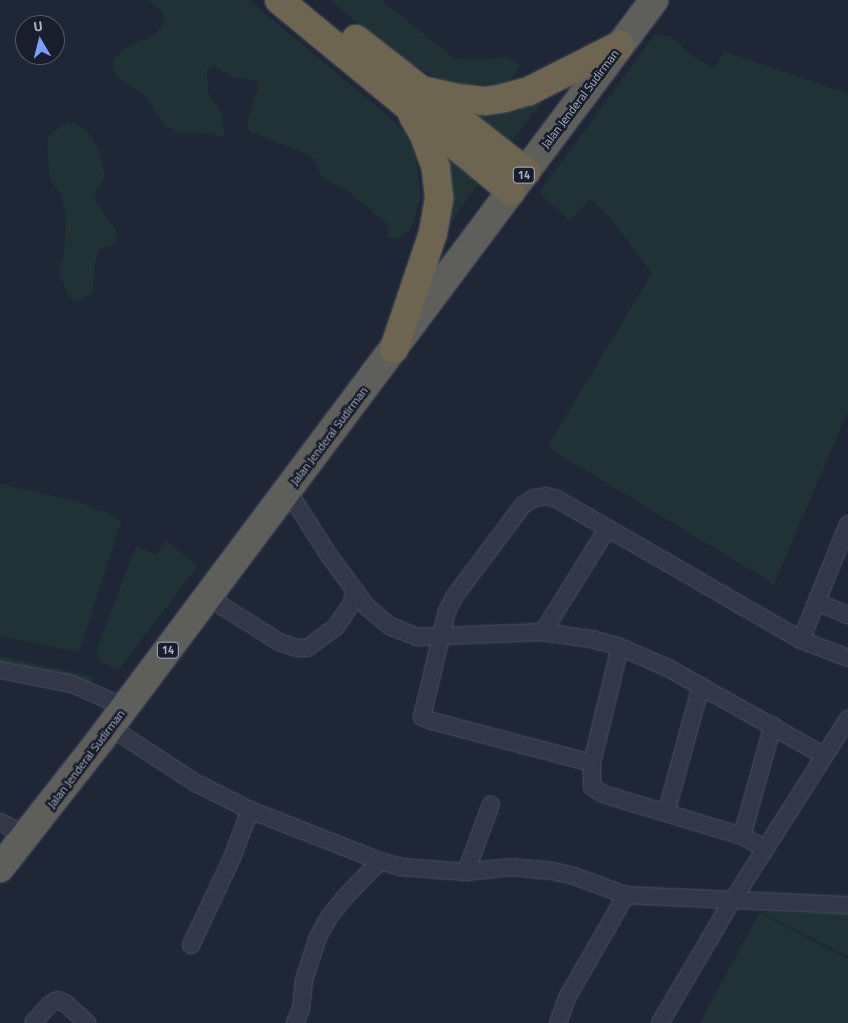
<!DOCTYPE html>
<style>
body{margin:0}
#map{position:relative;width:848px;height:1023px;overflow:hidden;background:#1f2636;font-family:"Titillium Web",sans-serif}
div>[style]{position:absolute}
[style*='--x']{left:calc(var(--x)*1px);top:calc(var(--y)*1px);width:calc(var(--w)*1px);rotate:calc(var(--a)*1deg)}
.green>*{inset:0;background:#213237}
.roads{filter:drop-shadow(0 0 1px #4d5362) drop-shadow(0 0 1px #4d5362)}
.minor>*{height:16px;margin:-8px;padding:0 8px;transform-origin:8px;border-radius:8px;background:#323847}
.trunk>*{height:28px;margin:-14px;padding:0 14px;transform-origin:14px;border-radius:14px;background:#5e5e5b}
.motorway>*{height:28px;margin:-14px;padding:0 14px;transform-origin:14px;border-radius:14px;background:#6d654f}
span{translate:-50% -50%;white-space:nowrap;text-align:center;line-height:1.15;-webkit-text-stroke:5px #181e2b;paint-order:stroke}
.shield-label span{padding:1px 4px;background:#181e2b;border:1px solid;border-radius:4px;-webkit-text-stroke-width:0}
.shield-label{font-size:11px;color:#acb3c4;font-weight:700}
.street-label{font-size:12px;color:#acb3c4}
.north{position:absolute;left:15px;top:15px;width:50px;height:50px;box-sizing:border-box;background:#181e2b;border:1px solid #535a68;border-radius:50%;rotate:352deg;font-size:14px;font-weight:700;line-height:20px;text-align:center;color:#acb3c4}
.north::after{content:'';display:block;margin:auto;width:18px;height:22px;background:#7b9efa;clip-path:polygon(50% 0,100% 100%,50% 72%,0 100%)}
</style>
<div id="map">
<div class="green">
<i style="clip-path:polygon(148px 0,249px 0,387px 115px,405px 133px,415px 154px,421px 196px,410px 231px,397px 238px,389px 238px,386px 223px,349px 192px,322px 177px,312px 156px,251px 132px,248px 126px,248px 118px,258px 88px,256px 80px,234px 78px,214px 66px,207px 69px,208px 92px,221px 112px,225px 135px,218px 137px,211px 133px,180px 132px,166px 127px,145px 95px,119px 78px,114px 72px,112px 65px,115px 58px,127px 47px,150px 38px,162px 27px,165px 20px,161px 10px)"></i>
<i style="clip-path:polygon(330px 0,381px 0,455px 59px,481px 60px,505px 57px,520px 64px,509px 83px,452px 85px,400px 58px)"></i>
<i style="clip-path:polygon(655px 34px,673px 38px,692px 56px,715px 69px,724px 51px,848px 94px,848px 411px,774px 584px,547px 447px,652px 273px,611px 219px,590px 198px,570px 221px,539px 193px)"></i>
<i style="clip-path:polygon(548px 94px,510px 144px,466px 109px)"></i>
<i style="clip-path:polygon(67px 122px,76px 123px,89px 133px,97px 146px,105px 176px,102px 183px,96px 188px,95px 197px,97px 204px,115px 229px,117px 237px,114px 244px,100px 249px,95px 264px,92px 294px,77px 300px,69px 298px,60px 276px,60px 269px,64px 255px,66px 216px,60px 193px,50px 180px,47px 150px,49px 135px)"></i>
<i style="clip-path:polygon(437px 144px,480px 181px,445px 231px)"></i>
<i style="clip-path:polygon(0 484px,80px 502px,108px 513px,121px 521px,79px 652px,0 636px)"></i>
<i style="clip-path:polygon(166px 540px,198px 566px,119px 669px,100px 662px,96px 651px,136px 546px,156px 555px)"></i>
<i style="clip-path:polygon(0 656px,77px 673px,95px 677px,91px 685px,0 663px)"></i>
<i style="clip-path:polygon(760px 912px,848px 914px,848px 956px)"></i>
<i style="clip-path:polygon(759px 913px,848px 959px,848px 1023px,700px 1023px)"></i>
</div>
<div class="roads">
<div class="minor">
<i style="--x:288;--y:491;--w:75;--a:57.6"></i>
<i style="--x:328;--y:554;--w:66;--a:53.7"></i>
<i style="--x:367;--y:607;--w:30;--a:40"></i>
<i style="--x:390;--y:626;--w:29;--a:22"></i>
<i style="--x:417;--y:637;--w:126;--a:-2.3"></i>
<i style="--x:543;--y:632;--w:49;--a:8.3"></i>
<i style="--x:591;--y:639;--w:30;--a:15"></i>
<i style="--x:620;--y:647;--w:52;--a:23.6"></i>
<i style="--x:668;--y:668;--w:178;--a:29.3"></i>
<i style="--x:208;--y:597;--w:84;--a:32.4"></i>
<i style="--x:279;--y:642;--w:19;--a:18"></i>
<i style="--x:297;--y:648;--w:10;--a:0"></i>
<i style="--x:307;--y:648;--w:34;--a:-36"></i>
<i style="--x:335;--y:628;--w:29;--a:-56"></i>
<i style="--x:351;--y:604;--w:14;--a:-73"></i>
<i style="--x:817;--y:602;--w:34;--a:23"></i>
<i style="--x:543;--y:632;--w:121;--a:-58.1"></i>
<i style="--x:801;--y:640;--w:125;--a:-67.9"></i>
<i style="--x:620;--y:647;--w:119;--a:103.6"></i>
<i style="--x:592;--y:763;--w:24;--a:90"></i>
<i style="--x:592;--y:787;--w:13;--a:32"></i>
<i style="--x:603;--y:794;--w:145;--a:16.8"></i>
<i style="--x:742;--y:836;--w:27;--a:28"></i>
<i style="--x:0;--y:670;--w:73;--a:11"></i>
<i style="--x:72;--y:684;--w:58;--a:23.5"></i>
<i style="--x:110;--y:727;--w:103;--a:33.1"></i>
<i style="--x:196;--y:783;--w:60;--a:26.6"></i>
<i style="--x:250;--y:810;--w:140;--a:21.4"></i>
<i style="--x:380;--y:861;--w:22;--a:16"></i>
<i style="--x:401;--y:867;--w:65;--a:4.4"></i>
<i style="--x:466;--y:872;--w:45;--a:-6.3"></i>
<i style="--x:511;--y:867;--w:42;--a:5.4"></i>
<i style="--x:553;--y:871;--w:22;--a:13"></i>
<i style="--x:574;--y:876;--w:55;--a:20.1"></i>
<i style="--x:626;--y:895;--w:222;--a:2.6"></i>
<i style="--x:592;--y:763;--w:165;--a:-165.3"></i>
<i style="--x:432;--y:721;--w:11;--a:-158"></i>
<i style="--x:422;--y:717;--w:109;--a:-76.7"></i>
<i style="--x:447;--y:611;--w:16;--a:-63"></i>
<i style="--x:454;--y:597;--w:115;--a:-53.1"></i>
<i style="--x:523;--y:505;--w:13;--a:-32"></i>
<i style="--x:534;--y:498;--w:12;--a:-9"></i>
<i style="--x:546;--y:496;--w:11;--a:15"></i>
<i style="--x:557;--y:499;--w:282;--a:30"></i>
<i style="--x:801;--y:640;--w:50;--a:21"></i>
<i style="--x:668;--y:806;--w:124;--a:-74.6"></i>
<i style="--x:0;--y:822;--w:30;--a:27"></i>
<i style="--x:742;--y:836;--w:115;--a:-74.4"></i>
<i style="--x:466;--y:872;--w:72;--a:-69.8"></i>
<i style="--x:191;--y:945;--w:96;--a:-64.8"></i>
<i style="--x:232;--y:858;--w:51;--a:-69.4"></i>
<i style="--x:33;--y:1023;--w:25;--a:-48"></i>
<i style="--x:50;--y:1004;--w:9;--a:-27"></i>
<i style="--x:58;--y:1000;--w:8;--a:23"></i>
<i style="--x:65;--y:1003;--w:30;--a:42"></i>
<i style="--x:295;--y:1023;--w:15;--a:-67"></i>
<i style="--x:301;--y:1009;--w:29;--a:-84"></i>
<i style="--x:304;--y:980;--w:45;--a:-72"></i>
<i style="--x:318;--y:937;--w:23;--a:-61"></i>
<i style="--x:329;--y:917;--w:26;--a:-51"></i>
<i style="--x:345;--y:897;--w:50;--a:-45.8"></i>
<i style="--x:558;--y:1023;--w:29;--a:-70"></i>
<i style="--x:568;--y:996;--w:116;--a:-60.1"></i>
<i style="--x:660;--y:1023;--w:142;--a:-59.5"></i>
<i style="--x:732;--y:901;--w:216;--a:-57.5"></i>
</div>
<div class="trunk">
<i style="--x:0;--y:868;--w:164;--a:-51.9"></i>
<i style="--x:101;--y:739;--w:923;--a:-53.19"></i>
</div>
<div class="motorway">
<i style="--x:279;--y:0;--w:301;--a:39.5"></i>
<i style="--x:356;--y:39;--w:216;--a:38"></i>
<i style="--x:426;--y:91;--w:31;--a:13"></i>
<i style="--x:456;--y:98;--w:30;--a:6"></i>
<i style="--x:486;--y:101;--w:18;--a:-9"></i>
<i style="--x:504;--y:98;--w:26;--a:-16"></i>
<i style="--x:529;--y:91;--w:102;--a:-26.8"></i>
<i style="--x:394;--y:349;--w:122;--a:-71.4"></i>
<i style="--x:433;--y:233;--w:36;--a:-80"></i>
<i style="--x:439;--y:198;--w:30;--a:-96"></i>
<i style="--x:436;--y:168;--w:35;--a:-110"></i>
<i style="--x:424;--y:135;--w:22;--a:-120"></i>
</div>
</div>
<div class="shield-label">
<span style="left:524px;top:175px">14</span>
<span style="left:168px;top:650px">14</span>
</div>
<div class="street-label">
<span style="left:580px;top:99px;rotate:-53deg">Jalan Jenderal Sudirman</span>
<span style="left:329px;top:436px;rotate:-53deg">Jalan Jenderal Sudirman</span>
<span style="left:86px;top:759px;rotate:-53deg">Jalan Jenderal Sudirman</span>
</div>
<div class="north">U</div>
</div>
